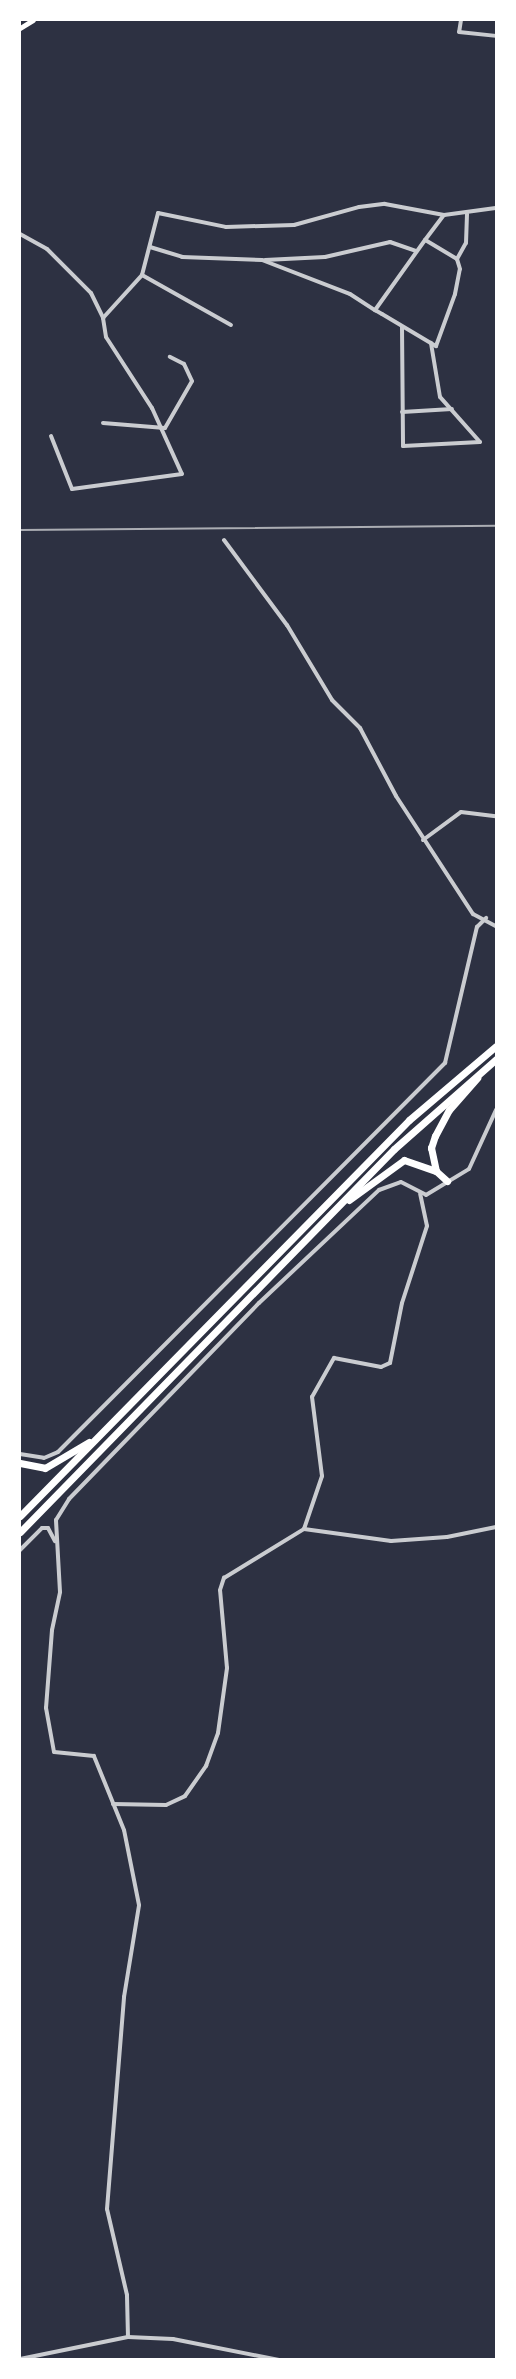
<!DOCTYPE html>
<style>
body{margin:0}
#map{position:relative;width:516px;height:2379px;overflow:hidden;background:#2d3142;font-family:Roboto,sans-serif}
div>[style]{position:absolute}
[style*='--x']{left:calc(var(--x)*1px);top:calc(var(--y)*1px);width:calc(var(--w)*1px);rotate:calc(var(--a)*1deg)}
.minor>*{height:4px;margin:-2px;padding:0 2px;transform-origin:2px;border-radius:2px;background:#caccd0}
.secondary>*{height:5px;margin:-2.5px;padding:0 2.5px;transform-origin:2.5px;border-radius:2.5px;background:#fff}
.trunk>*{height:7px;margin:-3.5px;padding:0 3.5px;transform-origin:3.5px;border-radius:3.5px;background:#fff}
.rail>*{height:2px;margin:-1px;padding:0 1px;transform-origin:1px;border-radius:1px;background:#abadb3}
span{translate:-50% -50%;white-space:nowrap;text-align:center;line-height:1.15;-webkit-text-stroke:6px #fff;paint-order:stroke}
.frame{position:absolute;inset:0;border:21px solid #fff;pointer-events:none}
</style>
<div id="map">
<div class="minor">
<i style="--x:461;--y:20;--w:12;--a:99"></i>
<i style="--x:459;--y:32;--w:37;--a:6"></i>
<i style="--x:20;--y:234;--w:31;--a:29"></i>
<i style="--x:47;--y:249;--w:62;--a:45"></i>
<i style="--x:91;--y:293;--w:28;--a:64"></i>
<i style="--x:103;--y:318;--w:19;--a:81"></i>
<i style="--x:106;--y:337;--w:85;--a:57.1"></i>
<i style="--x:152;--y:408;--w:72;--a:65.6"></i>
<i style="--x:182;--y:474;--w:111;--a:172.2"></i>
<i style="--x:72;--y:489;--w:57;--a:-111.6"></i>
<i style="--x:425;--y:240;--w:31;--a:-53"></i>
<i style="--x:150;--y:247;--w:34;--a:17"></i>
<i style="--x:182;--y:257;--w:80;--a:2.1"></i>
<i style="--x:262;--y:260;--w:94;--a:21.1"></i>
<i style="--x:350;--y:294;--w:30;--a:33"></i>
<i style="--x:375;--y:310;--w:8;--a:30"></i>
<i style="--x:382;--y:314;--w:63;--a:30.7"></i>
<i style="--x:436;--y:346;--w:55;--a:-69.9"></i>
<i style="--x:455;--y:294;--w:25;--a:-79"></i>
<i style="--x:460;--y:269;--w:10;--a:-107"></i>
<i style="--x:457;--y:259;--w:37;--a:-149"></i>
<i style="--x:425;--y:240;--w:86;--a:125.5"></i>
<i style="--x:457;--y:259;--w:18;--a:-61"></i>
<i style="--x:466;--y:243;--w:29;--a:-88"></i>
<i style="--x:265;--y:260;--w:60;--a:-2.9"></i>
<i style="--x:325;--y:257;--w:67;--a:-13"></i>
<i style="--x:390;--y:242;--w:28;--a:19"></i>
<i style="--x:142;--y:275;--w:102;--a:29.3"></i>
<i style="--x:103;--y:318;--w:58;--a:-47.8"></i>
<i style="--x:142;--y:275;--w:64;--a:-75.5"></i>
<i style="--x:158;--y:213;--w:69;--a:11.6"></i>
<i style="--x:226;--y:227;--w:68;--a:-1.7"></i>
<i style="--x:294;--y:225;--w:67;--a:-15.5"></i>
<i style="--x:359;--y:207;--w:26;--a:-7"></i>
<i style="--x:385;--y:204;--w:60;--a:10.6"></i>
<i style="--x:444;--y:215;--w:52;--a:-7.7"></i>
<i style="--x:402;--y:327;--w:119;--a:89.5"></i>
<i style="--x:403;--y:446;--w:77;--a:-3"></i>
<i style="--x:480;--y:442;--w:60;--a:-131.6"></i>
<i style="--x:440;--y:397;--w:55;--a:-99.5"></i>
<i style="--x:402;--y:412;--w:50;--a:-3.4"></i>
<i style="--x:103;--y:423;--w:62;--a:4.6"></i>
<i style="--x:165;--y:428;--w:54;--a:-60.1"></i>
<i style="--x:192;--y:381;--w:19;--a:-115"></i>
<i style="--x:184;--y:364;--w:16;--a:-153"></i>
<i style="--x:224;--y:540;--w:106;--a:53.5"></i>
<i style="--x:287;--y:625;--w:87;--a:59"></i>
<i style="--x:332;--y:700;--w:40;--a:45"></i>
<i style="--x:360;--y:728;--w:77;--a:62.1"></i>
<i style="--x:396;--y:796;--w:141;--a:56.9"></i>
<i style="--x:473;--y:914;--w:26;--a:28"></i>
<i style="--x:423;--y:840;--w:47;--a:-36.4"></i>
<i style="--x:461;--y:812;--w:35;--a:7"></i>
<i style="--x:20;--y:1454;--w:24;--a:9"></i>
<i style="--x:44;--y:1458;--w:15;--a:-23"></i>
<i style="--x:58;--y:1452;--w:549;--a:-45.15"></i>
<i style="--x:445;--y:1063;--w:140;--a:-76.8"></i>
<i style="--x:477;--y:927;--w:13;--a:-45"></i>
<i style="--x:304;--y:1529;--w:88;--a:7.9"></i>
<i style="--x:391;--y:1541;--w:56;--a:-4.1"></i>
<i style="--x:447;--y:1537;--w:50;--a:-11.5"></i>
<i style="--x:20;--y:1550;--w:31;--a:-45"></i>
<i style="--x:42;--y:1528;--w:6;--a:0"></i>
<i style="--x:48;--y:1528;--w:15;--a:62"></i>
<i style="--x:113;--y:1804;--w:53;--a:1.1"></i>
<i style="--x:166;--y:1805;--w:21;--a:-25"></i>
<i style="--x:185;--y:1796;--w:37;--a:-55"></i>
<i style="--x:206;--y:1766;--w:35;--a:-70"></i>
<i style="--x:218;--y:1733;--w:66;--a:-82.1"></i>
<i style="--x:227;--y:1668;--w:78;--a:-95.1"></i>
<i style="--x:220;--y:1590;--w:13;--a:-72"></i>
<i style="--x:224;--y:1578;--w:94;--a:-31.5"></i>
<i style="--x:304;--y:1529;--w:56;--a:-71.2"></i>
<i style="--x:322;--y:1476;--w:80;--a:-97.2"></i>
<i style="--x:312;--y:1397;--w:45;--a:-60.6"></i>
<i style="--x:334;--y:1358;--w:48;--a:10.8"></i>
<i style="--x:381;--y:1367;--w:10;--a:-24"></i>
<i style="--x:390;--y:1363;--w:61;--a:-78.7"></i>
<i style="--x:402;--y:1303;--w:81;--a:-72"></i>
<i style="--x:427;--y:1226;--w:33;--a:-102"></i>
<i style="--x:128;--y:2337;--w:45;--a:2.5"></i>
<i style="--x:173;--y:2339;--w:108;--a:11.2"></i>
<i style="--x:20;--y:2359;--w:110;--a:-11.5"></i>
<i style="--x:128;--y:2337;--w:42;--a:-91.4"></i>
<i style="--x:127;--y:2295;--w:88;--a:-103.1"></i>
<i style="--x:107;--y:2209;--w:213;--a:-85.4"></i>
<i style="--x:124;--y:1997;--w:93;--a:-80.7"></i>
<i style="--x:139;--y:1905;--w:76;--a:-101.3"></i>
<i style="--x:124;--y:1830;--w:80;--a:-112.1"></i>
<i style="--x:94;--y:1756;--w:40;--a:-174.3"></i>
<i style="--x:54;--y:1752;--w:45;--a:-100.3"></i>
<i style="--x:46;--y:1708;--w:78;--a:-85.6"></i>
<i style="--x:52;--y:1630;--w:39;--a:-78"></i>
<i style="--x:60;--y:1592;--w:72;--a:-93.2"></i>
<i style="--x:56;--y:1520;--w:25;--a:-58"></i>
<i style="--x:69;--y:1499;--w:273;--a:-45.9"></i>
<i style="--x:259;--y:1303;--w:165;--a:-43.3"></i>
<i style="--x:379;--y:1190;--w:23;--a:-20"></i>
<i style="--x:401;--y:1182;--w:28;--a:27"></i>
<i style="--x:426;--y:1195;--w:50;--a:-31.2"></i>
<i style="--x:469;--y:1169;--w:65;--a:-65.4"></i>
</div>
<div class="secondary">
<i style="--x:20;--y:28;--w:15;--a:-32"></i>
</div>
<div class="trunk">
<i style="--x:436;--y:1171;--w:24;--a:-102"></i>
<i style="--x:431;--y:1148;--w:13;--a:-72"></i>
<i style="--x:435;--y:1136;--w:30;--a:-62"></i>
<i style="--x:449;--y:1110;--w:43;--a:-48.8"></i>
<i style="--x:349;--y:1200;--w:68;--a:-36"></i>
<i style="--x:404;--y:1160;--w:34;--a:19"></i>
<i style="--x:436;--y:1171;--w:15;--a:42"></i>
<i style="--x:20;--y:1463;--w:25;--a:11"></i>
<i style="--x:45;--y:1468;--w:51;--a:-30.6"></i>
<i style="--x:20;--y:1516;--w:555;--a:-45.51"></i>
<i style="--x:409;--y:1120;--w:114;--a:-40.4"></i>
<i style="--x:20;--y:1532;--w:535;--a:-45.68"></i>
<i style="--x:394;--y:1149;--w:136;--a:-41.4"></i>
</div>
<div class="rail">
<i style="--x:20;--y:530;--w:476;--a:-0.5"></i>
</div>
<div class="frame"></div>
</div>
